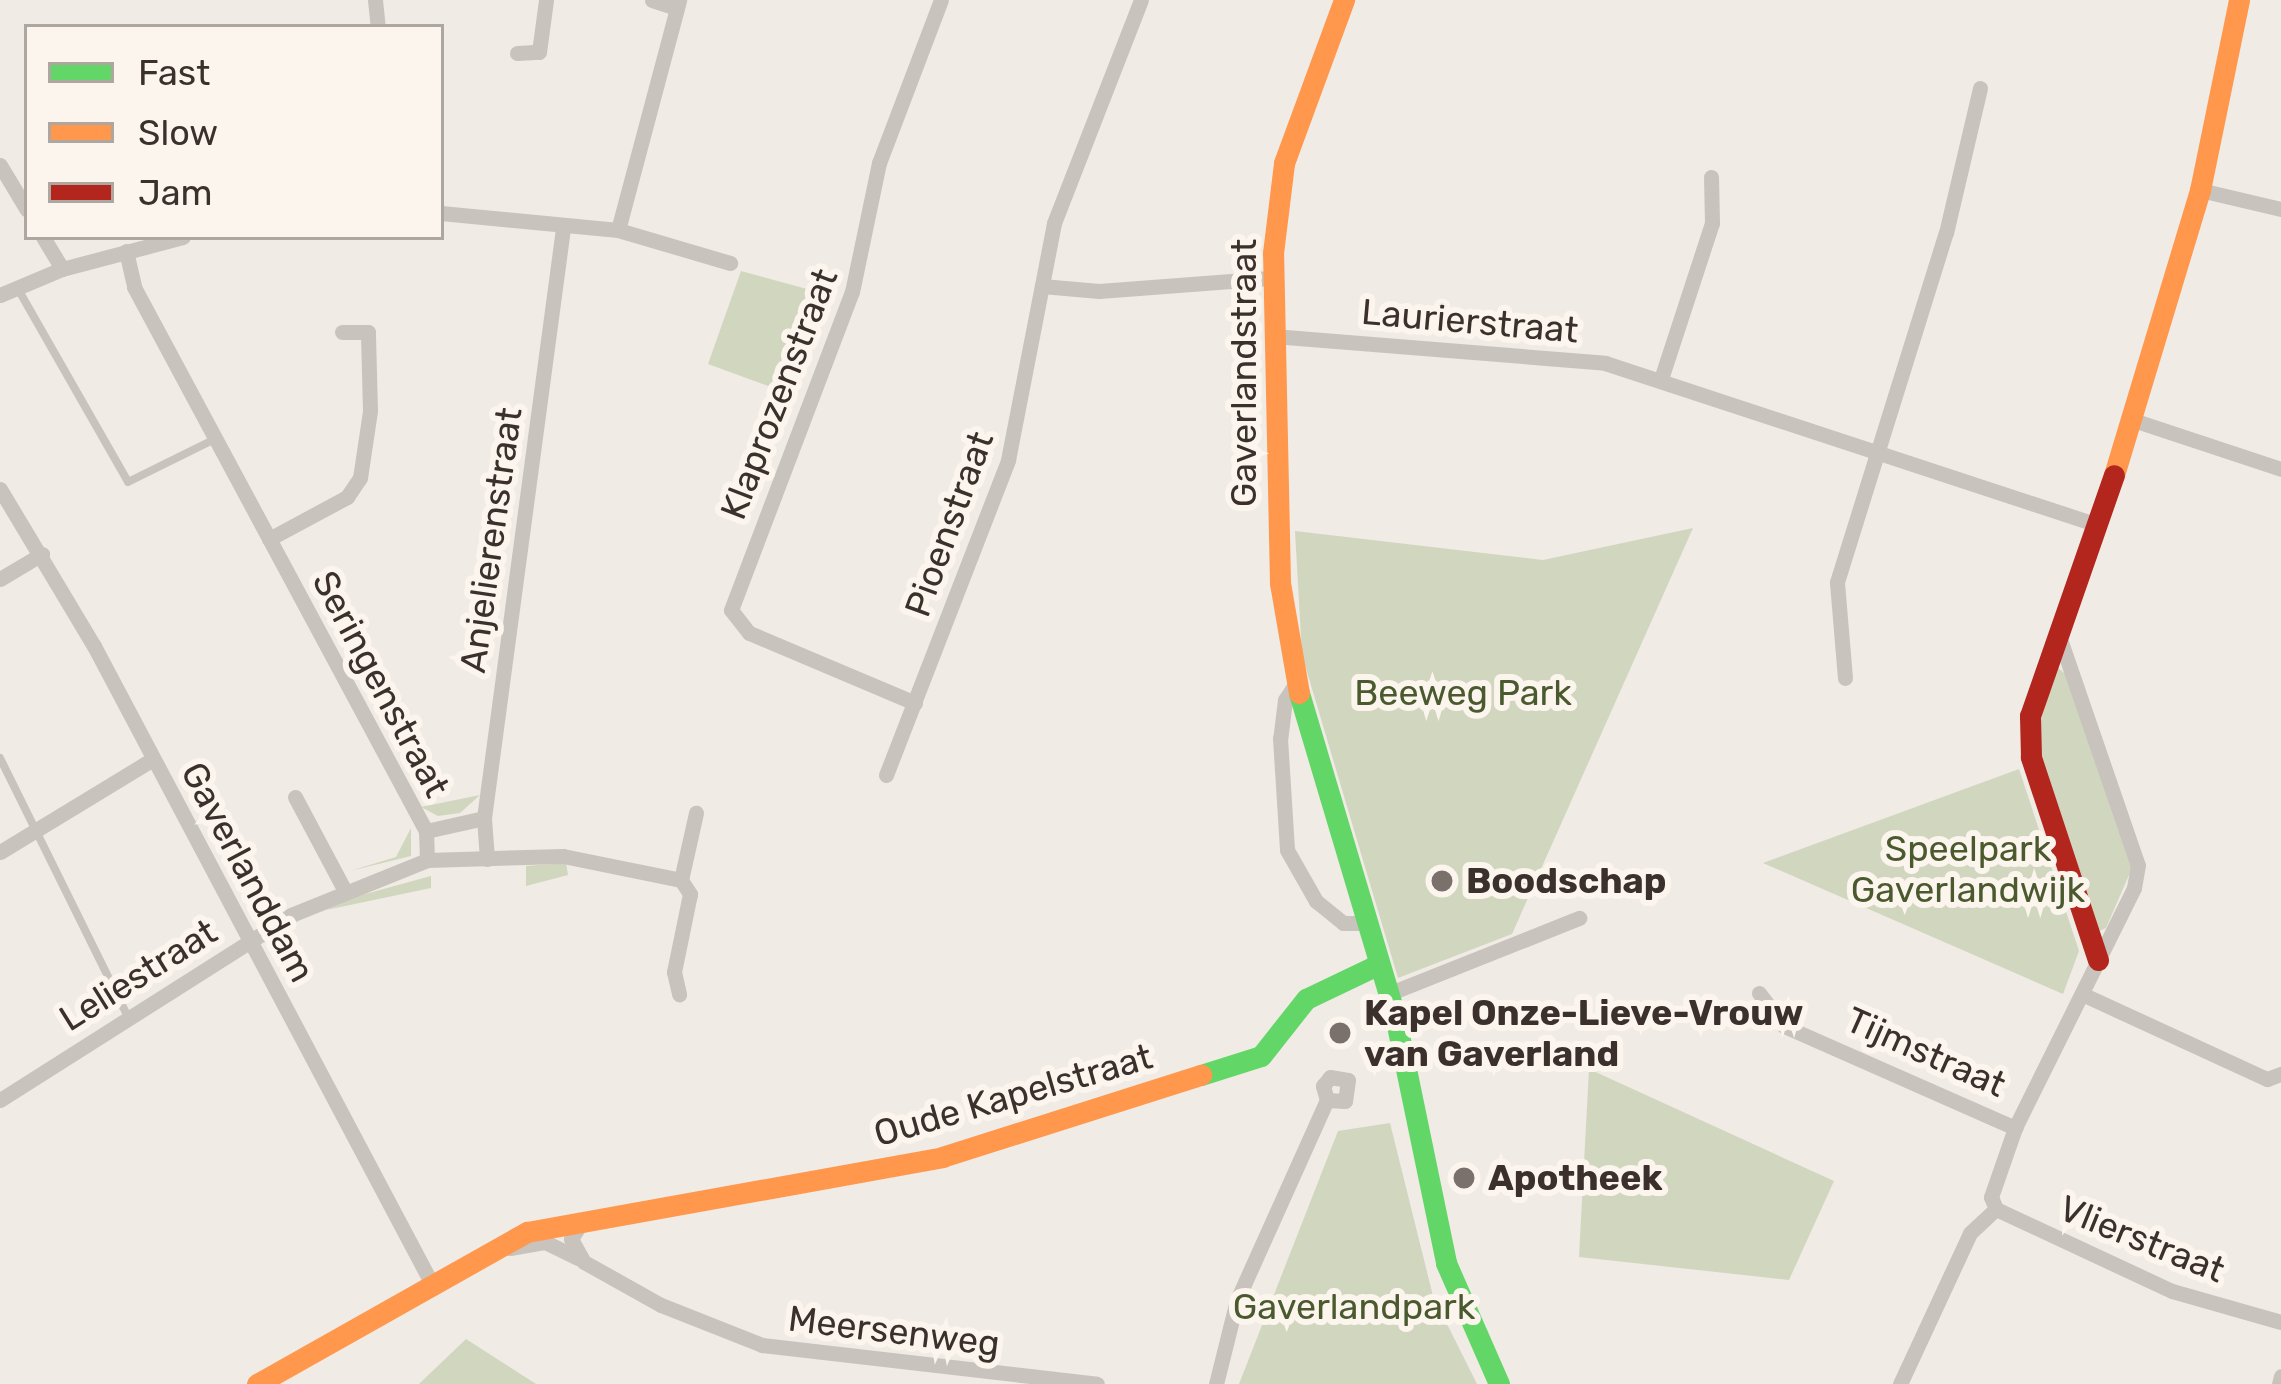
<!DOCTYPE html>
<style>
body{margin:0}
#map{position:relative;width:2281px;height:1384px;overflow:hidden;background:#f0ebe5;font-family:Rubik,sans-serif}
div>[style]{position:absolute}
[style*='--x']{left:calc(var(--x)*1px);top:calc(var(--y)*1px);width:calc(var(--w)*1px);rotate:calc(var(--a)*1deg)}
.green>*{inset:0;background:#d1d6bf}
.lane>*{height:8px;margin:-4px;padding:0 4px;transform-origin:4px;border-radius:4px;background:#c9c3be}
.street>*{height:15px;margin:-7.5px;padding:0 7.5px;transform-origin:7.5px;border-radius:7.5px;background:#c9c3be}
.fast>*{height:21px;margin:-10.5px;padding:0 10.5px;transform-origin:10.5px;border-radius:10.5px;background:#63d668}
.slow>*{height:21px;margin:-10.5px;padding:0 10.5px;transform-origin:10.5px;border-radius:10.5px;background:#ff974d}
.jam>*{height:21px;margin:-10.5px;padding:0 10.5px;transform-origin:10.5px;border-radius:10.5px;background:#b3261e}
.dots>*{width:33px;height:33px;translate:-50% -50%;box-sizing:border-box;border:6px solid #fbf5ee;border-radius:50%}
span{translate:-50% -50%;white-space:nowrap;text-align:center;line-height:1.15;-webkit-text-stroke:12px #fbf5ee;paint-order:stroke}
.street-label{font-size:36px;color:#3b302b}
.park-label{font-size:36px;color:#4a5a2e}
.poi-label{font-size:36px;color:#3b302b;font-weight:700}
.left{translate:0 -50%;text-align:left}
.legend{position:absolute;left:24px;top:24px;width:420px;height:216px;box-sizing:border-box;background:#fbf5ee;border:3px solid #aea6a0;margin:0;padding:15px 21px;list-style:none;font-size:36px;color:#3b302b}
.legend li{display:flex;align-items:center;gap:24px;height:60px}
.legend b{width:60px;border:3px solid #aea6a0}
</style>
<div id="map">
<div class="green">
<i style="clip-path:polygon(741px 271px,829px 295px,793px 395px,708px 364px)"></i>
<i style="clip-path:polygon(1693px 528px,1512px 934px,1398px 978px,1302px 655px,1295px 531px,1543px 560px)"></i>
<i style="clip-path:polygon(2056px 666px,2070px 678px,2132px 868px,2106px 928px,2097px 932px,2034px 746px)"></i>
<i style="clip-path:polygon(2019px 769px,2079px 951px,2063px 994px,1763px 863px)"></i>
<i style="clip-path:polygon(480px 795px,460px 813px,438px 816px,421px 807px)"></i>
<i style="clip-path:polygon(411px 828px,411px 856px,350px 871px,396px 857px)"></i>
<i style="clip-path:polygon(566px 863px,568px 875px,526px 886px,526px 866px)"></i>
<i style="clip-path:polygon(431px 876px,431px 888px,326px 910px,358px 896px)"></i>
<i style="clip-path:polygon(1589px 1069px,1834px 1181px,1789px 1280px,1579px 1257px)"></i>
<i style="clip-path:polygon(1390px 1123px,1433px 1296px,1477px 1384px,1239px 1384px,1338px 1131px)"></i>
<i style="clip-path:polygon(466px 1339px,536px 1384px,419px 1384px)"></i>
</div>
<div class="lane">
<i style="--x:18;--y:289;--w:222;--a:60.3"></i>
<i style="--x:128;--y:482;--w:97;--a:-26.3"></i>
<i style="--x:0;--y:758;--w:287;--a:63.7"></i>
</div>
<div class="street">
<i style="--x:375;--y:0;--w:27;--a:84"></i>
<i style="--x:652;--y:0;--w:26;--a:18"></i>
<i style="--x:517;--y:53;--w:22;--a:-3"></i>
<i style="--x:539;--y:52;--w:52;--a:-82.3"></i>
<i style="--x:0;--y:165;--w:52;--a:59"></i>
<i style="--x:2200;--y:190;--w:83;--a:13.2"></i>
<i style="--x:441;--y:213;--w:178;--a:5.5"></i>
<i style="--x:618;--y:230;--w:117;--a:16.4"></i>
<i style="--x:618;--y:230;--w:238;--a:-75.1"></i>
<i style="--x:43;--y:237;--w:37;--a:59"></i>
<i style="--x:126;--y:251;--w:37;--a:77"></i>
<i style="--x:134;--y:287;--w:617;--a:61.77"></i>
<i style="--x:426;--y:831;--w:29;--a:88"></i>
<i style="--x:1042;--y:286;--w:57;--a:5"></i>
<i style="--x:1099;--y:291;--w:172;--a:-4.3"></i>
<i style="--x:0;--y:295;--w:67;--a:-22.8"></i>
<i style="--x:62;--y:269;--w:125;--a:-14.8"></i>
<i style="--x:1273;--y:336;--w:333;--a:4.6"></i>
<i style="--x:1605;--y:363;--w:516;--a:18.19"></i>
<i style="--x:1661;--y:379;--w:164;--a:-71.9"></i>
<i style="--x:1712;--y:223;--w:46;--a:-91.2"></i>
<i style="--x:2133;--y:420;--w:156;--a:18.3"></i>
<i style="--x:0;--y:489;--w:183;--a:59.1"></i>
<i style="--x:94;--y:646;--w:726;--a:62.09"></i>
<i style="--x:269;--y:539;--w:89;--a:-28.3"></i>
<i style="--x:347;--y:497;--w:23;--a:-56"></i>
<i style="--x:360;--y:478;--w:68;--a:-81.5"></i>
<i style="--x:370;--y:411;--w:79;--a:-91.5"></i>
<i style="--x:368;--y:332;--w:26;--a:180"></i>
<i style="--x:0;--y:579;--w:49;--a:-30.8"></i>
<i style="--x:2060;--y:639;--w:239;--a:71"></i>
<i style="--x:2138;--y:865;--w:23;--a:100"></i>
<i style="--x:2134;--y:888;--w:268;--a:116.4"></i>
<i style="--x:2015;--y:1128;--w:73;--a:109.2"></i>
<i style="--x:1991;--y:1197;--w:13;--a:67"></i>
<i style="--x:1996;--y:1209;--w:194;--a:25"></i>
<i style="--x:2172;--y:1291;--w:113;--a:15.9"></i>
<i style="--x:1845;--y:678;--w:96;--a:-94.8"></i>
<i style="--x:1837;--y:582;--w:366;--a:-72.7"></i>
<i style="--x:1946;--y:233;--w:149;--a:-76.8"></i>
<i style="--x:1296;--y:683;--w:20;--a:123"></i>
<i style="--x:1285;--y:700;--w:38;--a:97"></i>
<i style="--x:1280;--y:738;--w:112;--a:86.4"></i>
<i style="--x:1287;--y:850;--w:59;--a:60.4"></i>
<i style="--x:1316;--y:901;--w:35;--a:39"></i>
<i style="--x:1343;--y:923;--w:22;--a:0"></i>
<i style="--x:915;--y:703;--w:180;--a:-157.1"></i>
<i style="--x:749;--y:633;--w:29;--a:-128"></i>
<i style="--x:731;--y:610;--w:340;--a:-69.2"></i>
<i style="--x:852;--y:292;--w:132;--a:-78.2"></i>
<i style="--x:879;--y:163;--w:174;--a:-69.2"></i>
<i style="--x:886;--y:775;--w:338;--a:-68.8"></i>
<i style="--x:1008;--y:460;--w:241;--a:-79"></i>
<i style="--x:1054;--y:223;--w:239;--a:-68.7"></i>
<i style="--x:295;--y:797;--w:106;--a:62"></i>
<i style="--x:426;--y:831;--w:59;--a:-12.6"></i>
<i style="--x:0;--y:852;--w:179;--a:-31.3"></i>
<i style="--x:487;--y:859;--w:41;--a:-94.2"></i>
<i style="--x:484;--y:818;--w:595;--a:-82.37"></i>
<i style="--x:681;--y:880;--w:69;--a:-77.4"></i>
<i style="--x:1759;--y:993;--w:41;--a:52.9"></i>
<i style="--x:1784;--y:1026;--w:253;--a:23.8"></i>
<i style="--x:1388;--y:994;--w:206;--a:-21.7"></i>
<i style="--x:2082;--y:994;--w:204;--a:24.7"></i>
<i style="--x:2267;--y:1079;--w:15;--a:-20"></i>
<i style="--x:0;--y:1100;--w:345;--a:-32.4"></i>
<i style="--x:291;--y:915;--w:147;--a:-22"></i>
<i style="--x:427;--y:860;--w:136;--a:-1.7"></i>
<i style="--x:563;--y:856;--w:120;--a:11.5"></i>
<i style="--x:681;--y:880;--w:17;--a:57"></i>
<i style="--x:690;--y:894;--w:80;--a:101.6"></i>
<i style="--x:674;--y:972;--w:23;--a:77"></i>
<i style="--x:582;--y:1222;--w:20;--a:123"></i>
<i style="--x:571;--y:1239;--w:26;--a:61"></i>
<i style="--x:584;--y:1262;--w:88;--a:29.2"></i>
<i style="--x:661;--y:1305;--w:109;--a:21.6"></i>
<i style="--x:762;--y:1345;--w:337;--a:6.6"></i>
<i style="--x:510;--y:1248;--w:36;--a:-10"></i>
<i style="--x:545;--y:1242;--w:37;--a:26"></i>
<i style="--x:1216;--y:1384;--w:87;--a:-76"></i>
<i style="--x:1237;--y:1300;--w:219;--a:-65.8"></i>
<i style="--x:1327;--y:1100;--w:15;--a:-106"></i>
<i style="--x:1323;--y:1086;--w:11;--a:-52"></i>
<i style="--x:1330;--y:1077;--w:18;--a:9"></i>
<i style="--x:1348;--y:1080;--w:21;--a:98"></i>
<i style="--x:1345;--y:1101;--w:18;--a:-177"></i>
<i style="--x:1900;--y:1384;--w:166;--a:-65.1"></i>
<i style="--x:1970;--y:1233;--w:35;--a:-43"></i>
<i style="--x:2279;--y:1384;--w:8;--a:-76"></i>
</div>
<div class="fast">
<i style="--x:1299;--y:693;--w:332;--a:73.4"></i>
<i style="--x:1394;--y:1011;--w:257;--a:78.3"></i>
<i style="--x:1446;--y:1263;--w:132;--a:66.3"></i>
<i style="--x:1201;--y:1075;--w:63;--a:-17.6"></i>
<i style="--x:1261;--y:1056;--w:73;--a:-51.7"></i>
<i style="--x:1306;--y:999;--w:76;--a:-25.6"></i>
</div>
<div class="slow">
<i style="--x:2114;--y:475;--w:298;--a:-73.2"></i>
<i style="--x:2200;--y:190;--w:194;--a:-78.4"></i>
<i style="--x:1299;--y:693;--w:112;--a:-99.8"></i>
<i style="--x:1280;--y:583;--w:330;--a:-91.2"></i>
<i style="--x:1273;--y:253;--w:91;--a:-83"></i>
<i style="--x:1284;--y:163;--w:174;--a:-69.8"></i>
<i style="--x:257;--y:1384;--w:310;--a:-29.4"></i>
<i style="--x:527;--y:1232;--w:422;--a:-10.2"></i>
<i style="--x:942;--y:1157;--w:272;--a:-17.6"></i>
</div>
<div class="jam">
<i style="--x:2098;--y:960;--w:214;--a:-108.3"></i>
<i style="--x:2031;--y:757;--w:41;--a:-91.4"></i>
<i style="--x:2030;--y:716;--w:255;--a:-70.8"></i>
</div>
<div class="dots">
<i style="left:1442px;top:881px;background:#7a716c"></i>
<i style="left:1340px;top:1033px;background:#7a716c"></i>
<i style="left:1464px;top:1178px;background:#7a716c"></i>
</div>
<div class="street-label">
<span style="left:1470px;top:321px;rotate:5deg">Laurierstraat</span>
<span style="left:1244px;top:373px;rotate:-90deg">Gaverlandstraat</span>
<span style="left:779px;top:394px;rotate:-69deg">Klaprozenstraat</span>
<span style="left:949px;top:524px;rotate:-70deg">Pioenstraat</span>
<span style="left:491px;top:540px;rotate:-82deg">Anjelierenstraat</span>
<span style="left:381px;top:684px;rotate:62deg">Seringenstraat</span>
<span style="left:248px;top:872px;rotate:62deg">Gaverlanddam</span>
<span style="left:138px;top:975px;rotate:-32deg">Leliestraat</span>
<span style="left:1926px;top:1052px;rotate:24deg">Tijmstraat</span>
<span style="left:1013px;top:1095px;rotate:-16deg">Oude Kapelstraat</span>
<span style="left:2142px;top:1239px;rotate:22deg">Vlierstraat</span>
<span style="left:894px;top:1331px;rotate:7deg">Meersenweg</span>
</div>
<div class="park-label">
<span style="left:1463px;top:693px">Beeweg Park</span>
<span style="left:1968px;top:869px">Speelpark<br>Gaverlandwijk</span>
<span style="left:1354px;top:1307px">Gaverlandpark</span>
</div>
<div class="poi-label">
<span class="left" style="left:1466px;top:881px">Boodschap</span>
<span class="left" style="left:1364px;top:1033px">Kapel Onze-Lieve-Vrouw<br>van Gaverland</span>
<span class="left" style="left:1488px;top:1178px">Apotheek</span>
</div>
<ul class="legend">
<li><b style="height:15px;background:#63d668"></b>Fast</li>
<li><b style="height:15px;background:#ff974d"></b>Slow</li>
<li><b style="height:15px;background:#b3261e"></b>Jam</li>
</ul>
</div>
